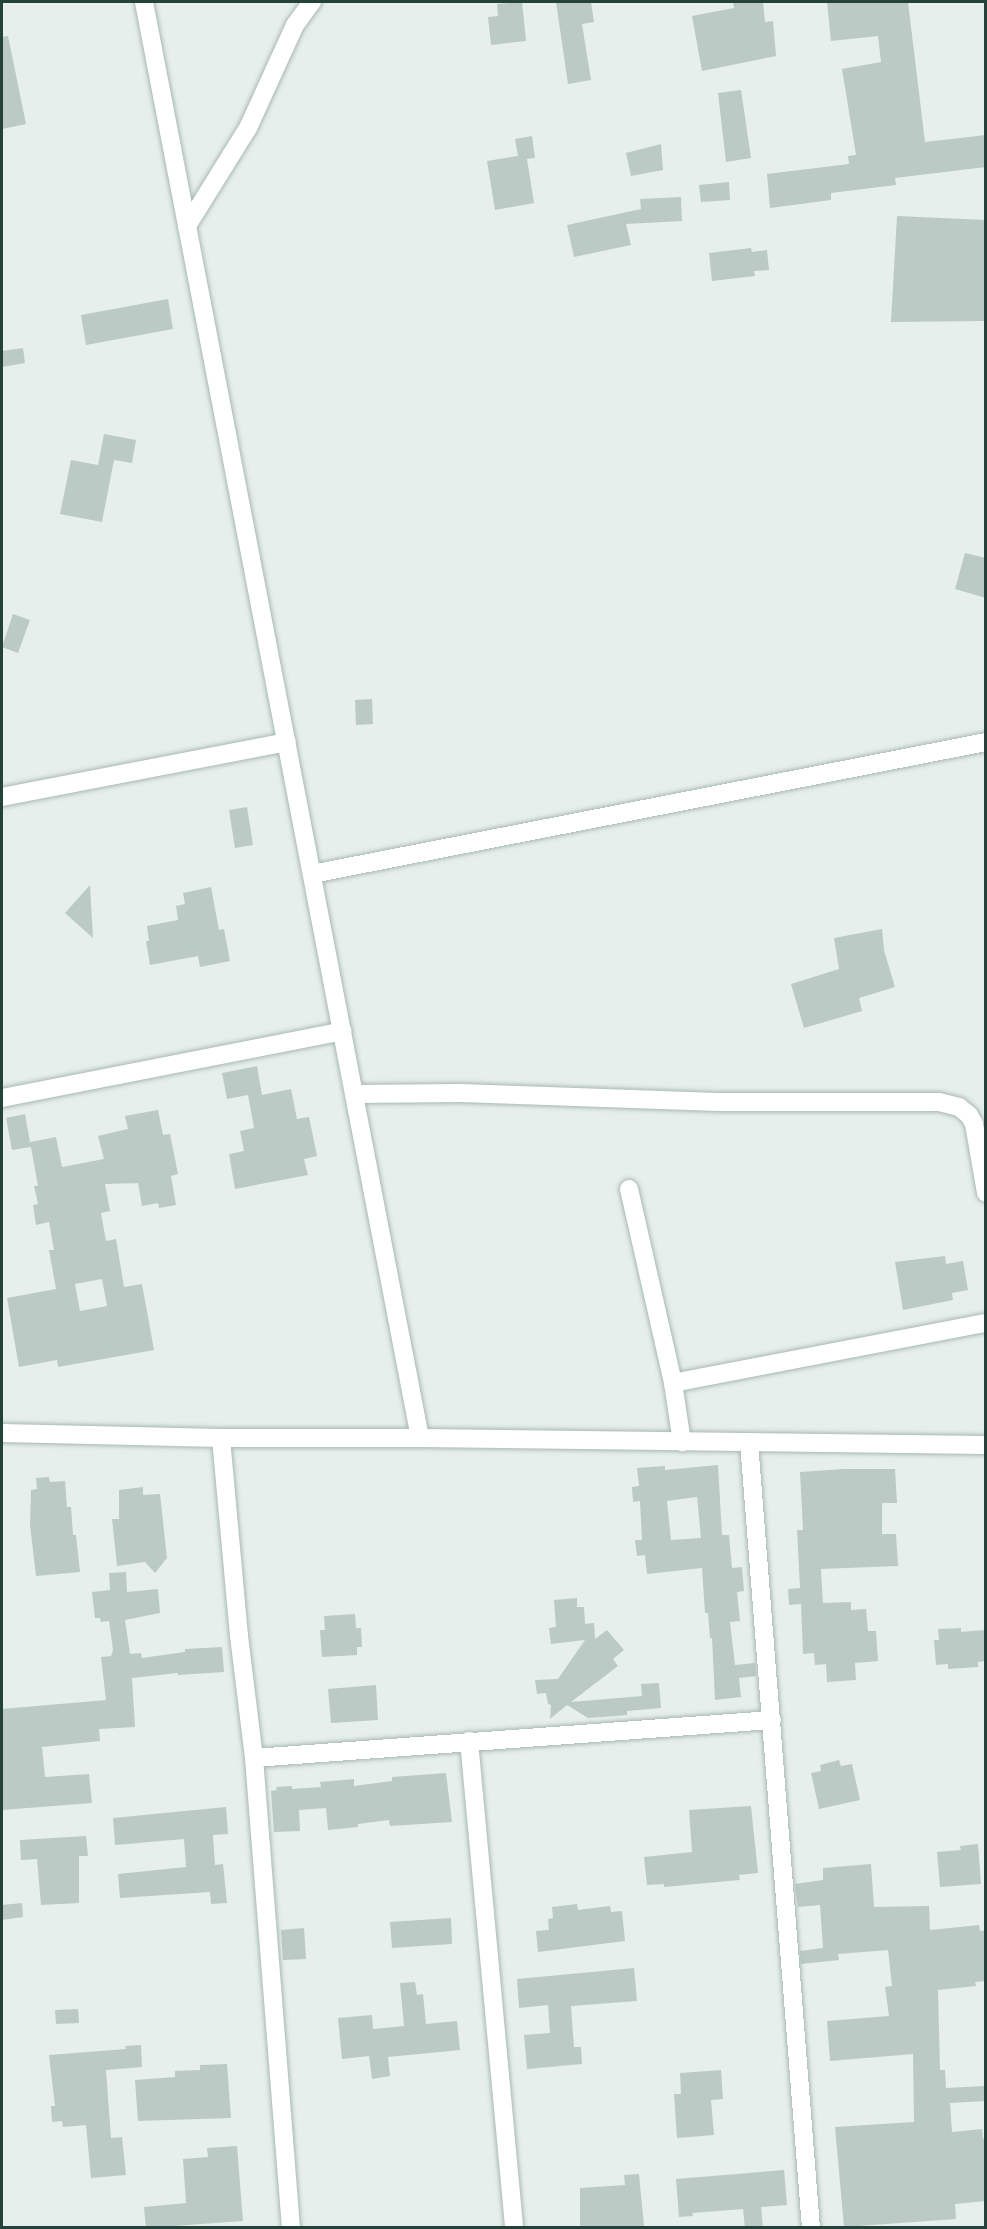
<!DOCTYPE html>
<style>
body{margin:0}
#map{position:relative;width:987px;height:2229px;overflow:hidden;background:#e6efeb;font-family:Overpass,sans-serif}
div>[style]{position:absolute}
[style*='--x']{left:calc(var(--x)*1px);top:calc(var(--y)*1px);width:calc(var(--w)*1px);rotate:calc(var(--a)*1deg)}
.building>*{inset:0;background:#bbcac4}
.roads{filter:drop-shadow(0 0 2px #a8b8b2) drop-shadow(0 0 2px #a8b8b2)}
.minor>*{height:18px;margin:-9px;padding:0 9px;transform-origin:9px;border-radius:9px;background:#fff}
span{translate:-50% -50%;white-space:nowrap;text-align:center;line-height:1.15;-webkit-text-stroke:6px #f7fbf9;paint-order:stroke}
.frame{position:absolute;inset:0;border:3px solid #24423a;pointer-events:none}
</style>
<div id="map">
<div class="building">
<i style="clip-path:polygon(522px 2px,526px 41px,491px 45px,488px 17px,498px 16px,497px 4px)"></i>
<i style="clip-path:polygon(556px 2px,591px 2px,594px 22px,582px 24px,591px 80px,568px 84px)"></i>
<i style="clip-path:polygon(733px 2px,763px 2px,765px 22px,773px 21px,776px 56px,702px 71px,692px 16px,734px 8px)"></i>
<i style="clip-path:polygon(827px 2px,908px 2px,925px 142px,986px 135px,986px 167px,895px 178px,896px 185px,831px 193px,831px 200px,770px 208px,767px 174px,849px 164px,848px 156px,856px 155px,842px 69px,881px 62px,878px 36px,831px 41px)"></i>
<i style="clip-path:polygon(8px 36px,26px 124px,2px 129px,2px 37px)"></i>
<i style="clip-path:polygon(741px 90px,751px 158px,726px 162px,718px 93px)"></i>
<i style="clip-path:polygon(532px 136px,535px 158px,527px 159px,534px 203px,495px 210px,487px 161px,518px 156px,515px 139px)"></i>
<i style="clip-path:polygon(661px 144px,663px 170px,631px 176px,626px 153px)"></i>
<i style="clip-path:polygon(729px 182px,730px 200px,701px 202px,699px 185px)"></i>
<i style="clip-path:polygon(681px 197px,682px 221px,626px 224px,631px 245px,574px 257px,567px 225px,641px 209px,640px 199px)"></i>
<i style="clip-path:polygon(897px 216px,986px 220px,986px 321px,891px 322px)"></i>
<i style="clip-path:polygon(751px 248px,752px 252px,767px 250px,769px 270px,754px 271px,755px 276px,712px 281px,709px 253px)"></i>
<i style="clip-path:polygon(168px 299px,173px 329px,86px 345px,81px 315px)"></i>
<i style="clip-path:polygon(23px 348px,25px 363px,2px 367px,2px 351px)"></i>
<i style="clip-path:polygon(104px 434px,136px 440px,132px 463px,114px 460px,102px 522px,60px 514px,71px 460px,98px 465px)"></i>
<i style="clip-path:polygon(965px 553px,986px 558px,986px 598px,955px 589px)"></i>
<i style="clip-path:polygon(13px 614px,30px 620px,18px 653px,2px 647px)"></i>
<i style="clip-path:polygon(372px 699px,373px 724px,356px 725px,355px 700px)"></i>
<i style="clip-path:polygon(247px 807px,253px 845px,235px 848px,229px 810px)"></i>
<i style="clip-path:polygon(90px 885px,93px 938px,65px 913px)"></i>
<i style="clip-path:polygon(211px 887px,219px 930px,224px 929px,230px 961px,200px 967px,198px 956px,150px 965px,146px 941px,149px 941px,147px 926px,178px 920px,176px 906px,185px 904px,183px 893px)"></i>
<i style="clip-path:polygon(882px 929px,884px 950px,895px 987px,859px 998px,862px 1011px,804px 1028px,791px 984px,839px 969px,834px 938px)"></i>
<i style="clip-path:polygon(257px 1066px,262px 1095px,291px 1089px,297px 1119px,309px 1117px,317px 1156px,304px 1159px,308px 1175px,235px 1189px,229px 1154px,244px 1151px,240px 1131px,254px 1128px,248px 1095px,227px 1099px,222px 1073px)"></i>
<i style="clip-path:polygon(evenodd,158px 1110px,163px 1135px,170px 1134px,178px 1174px,171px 1176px,176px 1205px,159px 1208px,158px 1203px,142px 1206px,138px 1183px,105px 1184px,110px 1211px,101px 1213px,106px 1241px,116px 1239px,124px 1287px,142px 1284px,154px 1350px,58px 1367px,57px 1360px,19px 1367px,7px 1298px,56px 1289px,49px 1250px,54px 1250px,49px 1222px,36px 1225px,33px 1205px,38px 1204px,34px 1186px,38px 1186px,31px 1147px,12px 1150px,6px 1118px,25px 1114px,30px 1142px,56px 1137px,62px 1167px,104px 1159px,98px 1136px,128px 1129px,125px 1116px,158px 1110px,102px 1279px,107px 1306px,80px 1311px,75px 1284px,102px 1279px)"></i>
<i style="clip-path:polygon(945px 1256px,946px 1264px,963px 1261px,968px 1290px,952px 1293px,953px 1300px,903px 1310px,895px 1262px)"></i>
<i style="clip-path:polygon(evenodd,718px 1465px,722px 1535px,729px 1535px,732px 1568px,742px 1567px,744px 1591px,737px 1592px,740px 1621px,730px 1622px,735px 1665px,755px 1663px,756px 1676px,739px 1678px,741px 1697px,715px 1700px,712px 1638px,710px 1638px,708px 1613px,705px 1613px,702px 1568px,647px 1574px,645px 1555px,637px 1556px,635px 1540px,642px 1540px,640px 1501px,633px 1502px,632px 1487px,639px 1486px,637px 1468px,665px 1466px,665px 1470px,718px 1465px,697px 1497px,701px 1538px,671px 1540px,667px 1501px,697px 1497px)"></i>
<i style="clip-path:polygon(844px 1469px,895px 1469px,897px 1503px,882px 1503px,882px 1534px,896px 1534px,898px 1566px,821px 1569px,823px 1603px,851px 1602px,851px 1610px,866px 1609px,868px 1631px,876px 1631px,878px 1661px,855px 1663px,856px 1680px,827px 1682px,826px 1664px,815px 1665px,814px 1653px,803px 1654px,801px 1604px,789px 1605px,788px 1589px,800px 1588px,797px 1530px,803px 1530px,800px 1472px)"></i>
<i style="clip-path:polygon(49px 1477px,50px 1482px,65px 1481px,67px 1507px,71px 1507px,73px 1535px,76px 1535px,80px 1572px,36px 1576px,30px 1525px,31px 1490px,37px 1489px,36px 1478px)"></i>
<i style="clip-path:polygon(143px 1487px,143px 1495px,160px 1494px,167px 1558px,155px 1573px,145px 1562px,117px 1566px,112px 1519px,119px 1519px,119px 1490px)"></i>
<i style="clip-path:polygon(126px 1572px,127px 1592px,158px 1589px,160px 1613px,125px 1620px,130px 1654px,141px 1653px,142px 1658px,185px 1652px,185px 1649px,222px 1647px,224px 1672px,178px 1675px,178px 1673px,132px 1678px,135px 1727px,99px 1729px,100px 1741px,42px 1747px,45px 1777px,89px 1774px,92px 1803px,2px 1810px,2px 1709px,106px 1700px,101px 1657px,111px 1656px,113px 1650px,109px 1621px,101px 1622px,100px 1618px,95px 1618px,92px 1592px,110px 1590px,109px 1573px)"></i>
<i style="clip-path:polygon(577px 1598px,577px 1607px,584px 1607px,585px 1624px,594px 1623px,595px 1639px,607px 1630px,624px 1650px,613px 1659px,618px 1666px,571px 1702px,642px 1696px,641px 1684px,659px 1683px,661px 1708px,627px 1711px,627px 1715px,588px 1718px,567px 1705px,550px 1719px,551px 1705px,548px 1704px,546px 1693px,537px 1694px,535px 1680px,558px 1679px,585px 1640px,551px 1644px,549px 1628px,556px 1627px,554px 1600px)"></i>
<i style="clip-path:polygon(355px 1614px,356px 1628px,361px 1628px,362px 1647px,357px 1647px,357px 1655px,322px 1657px,320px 1630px,325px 1630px,324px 1616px)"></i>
<i style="clip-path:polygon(961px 1628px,961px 1632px,984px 1630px,986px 1661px,978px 1662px,978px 1667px,948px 1669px,948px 1664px,936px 1665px,934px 1640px,939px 1640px,938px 1629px)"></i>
<i style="clip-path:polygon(376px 1685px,378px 1720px,331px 1723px,328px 1689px)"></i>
<i style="clip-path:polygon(839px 1760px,841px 1766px,852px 1764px,860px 1800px,819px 1809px,811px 1773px,821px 1771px,820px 1765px)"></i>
<i style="clip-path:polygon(446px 1773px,452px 1822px,390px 1826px,389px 1820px,358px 1824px,358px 1827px,328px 1830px,326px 1808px,299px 1810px,300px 1831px,274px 1832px,271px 1791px,277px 1790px,276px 1787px,292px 1786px,292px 1789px,321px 1787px,320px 1782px,354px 1779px,354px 1786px,392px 1781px,392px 1777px)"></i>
<i style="clip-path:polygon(751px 1806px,758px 1873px,739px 1875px,740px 1880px,664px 1887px,664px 1884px,647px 1885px,644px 1857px,692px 1852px,689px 1810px)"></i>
<i style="clip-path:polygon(226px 1807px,228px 1834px,213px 1835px,215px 1865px,223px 1864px,227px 1903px,211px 1904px,210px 1892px,120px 1898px,118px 1874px,186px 1867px,184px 1839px,115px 1845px,113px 1818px)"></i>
<i style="clip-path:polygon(86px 1836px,88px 1856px,79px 1856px,79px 1903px,41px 1905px,37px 1859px,21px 1860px,20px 1840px)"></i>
<i style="clip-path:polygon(978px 1844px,981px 1884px,940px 1887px,937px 1852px,961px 1850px,960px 1846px)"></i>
<i style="clip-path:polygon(871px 1864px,874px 1907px,929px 1906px,930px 1930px,979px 1925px,980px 1931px,986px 1930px,986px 1981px,975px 1982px,976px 1986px,938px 1990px,940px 2070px,945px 2070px,946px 2088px,985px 2086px,986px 2101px,950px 2103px,952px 2132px,982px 2129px,983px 2139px,986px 2139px,986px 2201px,955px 2204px,956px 2219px,844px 2227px,835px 2127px,914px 2122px,913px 2054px,830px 2061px,827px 2021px,889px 2016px,885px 1987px,892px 1986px,888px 1950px,838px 1954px,839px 1960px,801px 1964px,800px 1951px,823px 1948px,820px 1905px,798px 1907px,795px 1884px,823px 1880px,823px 1868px)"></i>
<i style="clip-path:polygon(22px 1903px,23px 1917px,2px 1920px,2px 1905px)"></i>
<i style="clip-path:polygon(577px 1904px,578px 1910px,610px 1906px,611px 1912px,622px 1911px,625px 1941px,538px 1952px,536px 1931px,549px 1930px,548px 1919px,553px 1918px,552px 1907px)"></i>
<i style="clip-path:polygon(451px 1918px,452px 1944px,392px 1948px,390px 1922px)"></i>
<i style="clip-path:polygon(304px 1928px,306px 1959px,283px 1960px,281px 1930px)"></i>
<i style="clip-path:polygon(634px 1968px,637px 2001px,571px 2006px,574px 2047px,581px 2047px,582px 2064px,527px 2069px,524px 2035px,550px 2033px,548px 2005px,519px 2008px,517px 1979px)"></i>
<i style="clip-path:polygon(415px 1982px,417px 1995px,423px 1994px,426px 2024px,457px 2021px,460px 2050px,388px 2057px,390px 2076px,372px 2079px,369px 2056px,342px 2059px,338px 2018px,372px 2015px,373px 2029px,404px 2026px,400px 1983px)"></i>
<i style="clip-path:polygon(78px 2009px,79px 2023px,56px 2024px,55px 2010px)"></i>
<i style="clip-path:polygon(141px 2045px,142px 2067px,106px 2070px,111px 2138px,122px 2137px,126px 2175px,91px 2178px,86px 2125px,63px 2127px,62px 2121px,52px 2122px,51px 2106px,55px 2106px,49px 2055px,126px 2049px,125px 2046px)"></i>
<i style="clip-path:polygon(227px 2064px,231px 2118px,138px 2121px,135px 2080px,175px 2077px,175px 2071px,200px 2070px,200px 2065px)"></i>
<i style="clip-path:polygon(721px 2070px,723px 2099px,711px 2100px,714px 2135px,677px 2138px,674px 2094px,681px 2094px,680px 2073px)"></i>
<i style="clip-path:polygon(237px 2146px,243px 2221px,146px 2228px,144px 2207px,186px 2203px,183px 2159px,208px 2157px,207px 2148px)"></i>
<i style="clip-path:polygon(784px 2170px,787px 2205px,761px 2207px,763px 2228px,745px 2228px,743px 2209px,692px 2213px,693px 2216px,679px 2217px,676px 2179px)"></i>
<i style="clip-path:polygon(639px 2174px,644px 2226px,580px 2228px,580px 2188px,625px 2185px,624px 2175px)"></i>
</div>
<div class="roads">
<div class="minor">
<i style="--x:144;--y:2;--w:1462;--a:79.12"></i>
<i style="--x:187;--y:226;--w:115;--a:-58.1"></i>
<i style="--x:248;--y:128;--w:113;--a:-65.5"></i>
<i style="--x:295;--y:25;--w:29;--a:-54"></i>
<i style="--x:2;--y:797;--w:290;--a:-10.9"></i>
<i style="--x:312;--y:874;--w:687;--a:-11.08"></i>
<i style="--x:354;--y:1094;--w:107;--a:-0.5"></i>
<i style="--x:461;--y:1093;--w:257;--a:2"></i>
<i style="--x:718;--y:1102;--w:221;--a:0"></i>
<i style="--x:939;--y:1102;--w:21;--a:14"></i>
<i style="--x:959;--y:1107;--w:13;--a:39"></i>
<i style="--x:969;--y:1115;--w:10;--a:61"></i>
<i style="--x:974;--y:1124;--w:70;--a:80.1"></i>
<i style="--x:2;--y:1098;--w:347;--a:-11.1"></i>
<i style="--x:629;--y:1189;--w:199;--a:77.2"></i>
<i style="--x:673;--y:1383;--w:60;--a:81.3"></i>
<i style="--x:673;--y:1383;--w:319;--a:-10.9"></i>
<i style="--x:2;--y:1433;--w:219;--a:1.3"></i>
<i style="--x:221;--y:1438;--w:199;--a:0"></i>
<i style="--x:420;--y:1438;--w:566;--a:0.71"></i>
<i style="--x:221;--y:1438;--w:199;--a:84.8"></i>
<i style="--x:239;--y:1636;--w:123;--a:83"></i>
<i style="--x:254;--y:1758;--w:471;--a:85.5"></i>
<i style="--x:749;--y:1442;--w:788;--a:85.49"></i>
<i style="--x:469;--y:1741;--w:489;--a:84.7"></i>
<i style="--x:254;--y:1758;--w:519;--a:-4.2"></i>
</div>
</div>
<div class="frame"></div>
</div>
